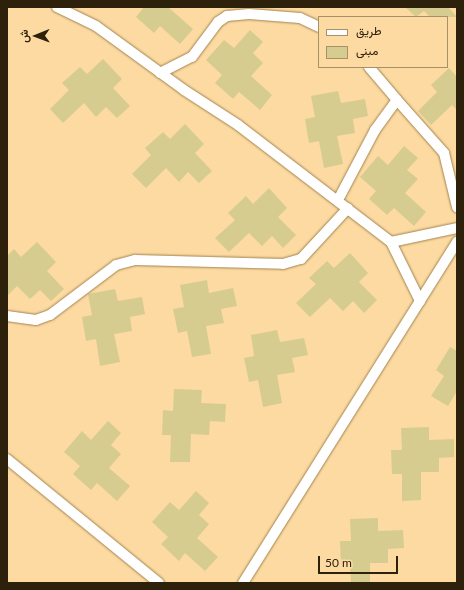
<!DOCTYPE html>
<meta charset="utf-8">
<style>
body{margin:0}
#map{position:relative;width:464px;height:590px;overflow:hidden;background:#fcdaa2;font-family:Lato,Vazirmatn,sans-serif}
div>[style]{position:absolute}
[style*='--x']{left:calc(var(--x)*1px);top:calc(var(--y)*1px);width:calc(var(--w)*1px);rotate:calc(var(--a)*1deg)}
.building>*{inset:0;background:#d7cc8f}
.roads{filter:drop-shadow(0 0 1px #a3844e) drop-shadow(0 0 1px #a3844e)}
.street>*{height:10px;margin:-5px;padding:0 5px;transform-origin:5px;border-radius:5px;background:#fff}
span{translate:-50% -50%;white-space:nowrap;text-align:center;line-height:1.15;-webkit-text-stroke:3px #fcdaa2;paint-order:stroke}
.frame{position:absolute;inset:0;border:8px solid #2e210b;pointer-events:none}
.legend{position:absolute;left:318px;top:16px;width:130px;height:52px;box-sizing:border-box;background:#fcdaa2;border:1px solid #aa9066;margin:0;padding:5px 7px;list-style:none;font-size:12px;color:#2e210b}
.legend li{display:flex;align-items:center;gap:8px;height:20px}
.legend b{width:20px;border:1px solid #aa9066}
.north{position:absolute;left:16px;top:16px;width:40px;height:40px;-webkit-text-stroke:3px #fcdaa2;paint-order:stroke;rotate:269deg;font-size:11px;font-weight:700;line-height:16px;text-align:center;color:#2e210b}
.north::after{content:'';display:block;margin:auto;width:14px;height:18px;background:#2e210b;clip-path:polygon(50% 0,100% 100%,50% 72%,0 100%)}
.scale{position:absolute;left:318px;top:556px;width:80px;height:18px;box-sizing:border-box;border:2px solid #2e210b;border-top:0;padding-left:5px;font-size:12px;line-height:14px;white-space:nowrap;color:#2e210b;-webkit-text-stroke:3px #fcdaa2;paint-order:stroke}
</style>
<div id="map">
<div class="building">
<i style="clip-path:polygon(144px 7px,168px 7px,193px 29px,180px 44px,160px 26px,154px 33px,136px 17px)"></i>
<i style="clip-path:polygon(405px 7px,448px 7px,457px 17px,430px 17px,424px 11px,416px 17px)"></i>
<i style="clip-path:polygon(250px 30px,263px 42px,253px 53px,263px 63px,251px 76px,272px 95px,260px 110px,239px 92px,233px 99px,215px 83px,222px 75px,206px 60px,224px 40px,234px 48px)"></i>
<i style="clip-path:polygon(103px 59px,122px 79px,113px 88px,130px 106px,117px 118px,106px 107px,96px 117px,84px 103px,63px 123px,50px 109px,69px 90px,62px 83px,80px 67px,87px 74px)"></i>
<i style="clip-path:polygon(449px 68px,457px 77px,457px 110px,452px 105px,431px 125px,418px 111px,437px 92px,431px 85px)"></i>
<i style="clip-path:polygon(338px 91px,341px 103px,365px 99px,368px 116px,353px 119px,355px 133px,337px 136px,343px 164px,324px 168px,319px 141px,309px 143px,305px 119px,315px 117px,311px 96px)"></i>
<i style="clip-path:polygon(185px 124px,204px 144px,195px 153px,212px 171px,199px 183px,188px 172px,179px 182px,166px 168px,146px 188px,132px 174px,151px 155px,145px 148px,163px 132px,170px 139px)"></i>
<i style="clip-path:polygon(404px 146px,418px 158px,407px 170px,418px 179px,405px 193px,426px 212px,414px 226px,394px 208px,387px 215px,369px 199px,376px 191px,360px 177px,378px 156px,388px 165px)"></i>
<i style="clip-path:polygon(269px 188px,287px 208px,278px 217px,296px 235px,283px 248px,272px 236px,262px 246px,249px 233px,229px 252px,215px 238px,235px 220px,228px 213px,246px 196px,253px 204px)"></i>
<i style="clip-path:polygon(37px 242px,56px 262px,47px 271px,64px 289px,51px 301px,40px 290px,30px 299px,17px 286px,7px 296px,7px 256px,14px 249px,21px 257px)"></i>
<i style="clip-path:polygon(350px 253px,368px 273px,359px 282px,377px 300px,364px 313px,353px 301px,343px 311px,330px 298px,310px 317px,296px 303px,316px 284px,309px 278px,327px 261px,334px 268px)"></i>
<i style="clip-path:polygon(207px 280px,209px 293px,233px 288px,237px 306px,221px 309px,224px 323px,206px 326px,211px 354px,192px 357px,187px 331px,178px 333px,173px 309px,184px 307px,180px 285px)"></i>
<i style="clip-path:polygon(115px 289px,118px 301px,142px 297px,145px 314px,130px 317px,132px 331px,114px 334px,120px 362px,100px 366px,96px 339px,86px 341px,82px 317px,92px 315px,88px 294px)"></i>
<i style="clip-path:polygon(277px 330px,280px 342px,304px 338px,308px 355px,292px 358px,295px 372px,277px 375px,282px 403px,263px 407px,258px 380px,249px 382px,244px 358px,254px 356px,251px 335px)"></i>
<i style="clip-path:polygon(450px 347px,457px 351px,457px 391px,448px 406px,431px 396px,444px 376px,436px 370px)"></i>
<i style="clip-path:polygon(174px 389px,202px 390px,201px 403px,226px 404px,225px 422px,210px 421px,209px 435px,191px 434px,190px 462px,170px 462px,171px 435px,162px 435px,163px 410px,173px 411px)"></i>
<i style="clip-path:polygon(108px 421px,121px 433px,111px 445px,121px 454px,109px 468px,130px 486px,117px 501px,97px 483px,91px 490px,73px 474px,80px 466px,64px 452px,82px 431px,91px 440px)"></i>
<i style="clip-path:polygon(429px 427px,429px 440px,454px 439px,454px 457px,439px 458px,439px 472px,421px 472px,421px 500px,402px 501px,402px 474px,392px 474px,391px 450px,402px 450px,401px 428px)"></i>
<i style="clip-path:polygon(196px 491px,209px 503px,199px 515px,209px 524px,197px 538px,218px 557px,205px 571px,185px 553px,179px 561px,161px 544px,168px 537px,152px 522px,170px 502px,179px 510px)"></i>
<i style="clip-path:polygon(378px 518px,378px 531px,403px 530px,404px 548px,388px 549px,388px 563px,370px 563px,370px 583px,351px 583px,350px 565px,341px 565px,340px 541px,351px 541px,350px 519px)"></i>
</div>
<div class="roads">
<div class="street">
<i style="--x:57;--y:7;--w:43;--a:26"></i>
<i style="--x:96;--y:26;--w:109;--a:36"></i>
<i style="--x:184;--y:90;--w:64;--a:32.9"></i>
<i style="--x:238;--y:125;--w:193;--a:37.4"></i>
<i style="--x:391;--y:242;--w:66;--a:63.8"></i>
<i style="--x:369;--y:67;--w:43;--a:49.7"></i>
<i style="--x:160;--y:73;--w:36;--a:-27"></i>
<i style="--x:192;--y:57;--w:44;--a:-53.4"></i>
<i style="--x:218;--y:22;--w:11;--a:-34"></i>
<i style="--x:227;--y:16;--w:22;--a:-5"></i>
<i style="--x:249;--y:14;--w:51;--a:4.5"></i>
<i style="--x:300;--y:18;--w:21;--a:25"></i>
<i style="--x:338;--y:200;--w:79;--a:-62.1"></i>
<i style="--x:375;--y:130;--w:37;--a:-54"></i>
<i style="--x:397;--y:100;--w:71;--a:48.4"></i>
<i style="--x:444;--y:153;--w:56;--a:76.5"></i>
<i style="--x:391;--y:242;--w:67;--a:-12"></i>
<i style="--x:7;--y:316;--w:29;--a:8"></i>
<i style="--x:36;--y:320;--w:15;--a:-20"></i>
<i style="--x:50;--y:315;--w:83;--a:-37.1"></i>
<i style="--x:116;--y:265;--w:20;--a:-15"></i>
<i style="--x:135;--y:260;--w:148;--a:1.5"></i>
<i style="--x:283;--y:264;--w:19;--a:-16"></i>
<i style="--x:301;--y:259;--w:69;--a:-47.3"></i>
<i style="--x:7;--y:459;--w:196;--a:39.2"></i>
<i style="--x:243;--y:583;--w:403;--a:-57.9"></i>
</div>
</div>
<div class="frame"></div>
<ul class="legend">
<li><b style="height:5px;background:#fff"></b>طريق</li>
<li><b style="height:11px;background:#d7cc8f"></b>مبنى</li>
</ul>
<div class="north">ش</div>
<div class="scale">50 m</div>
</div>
